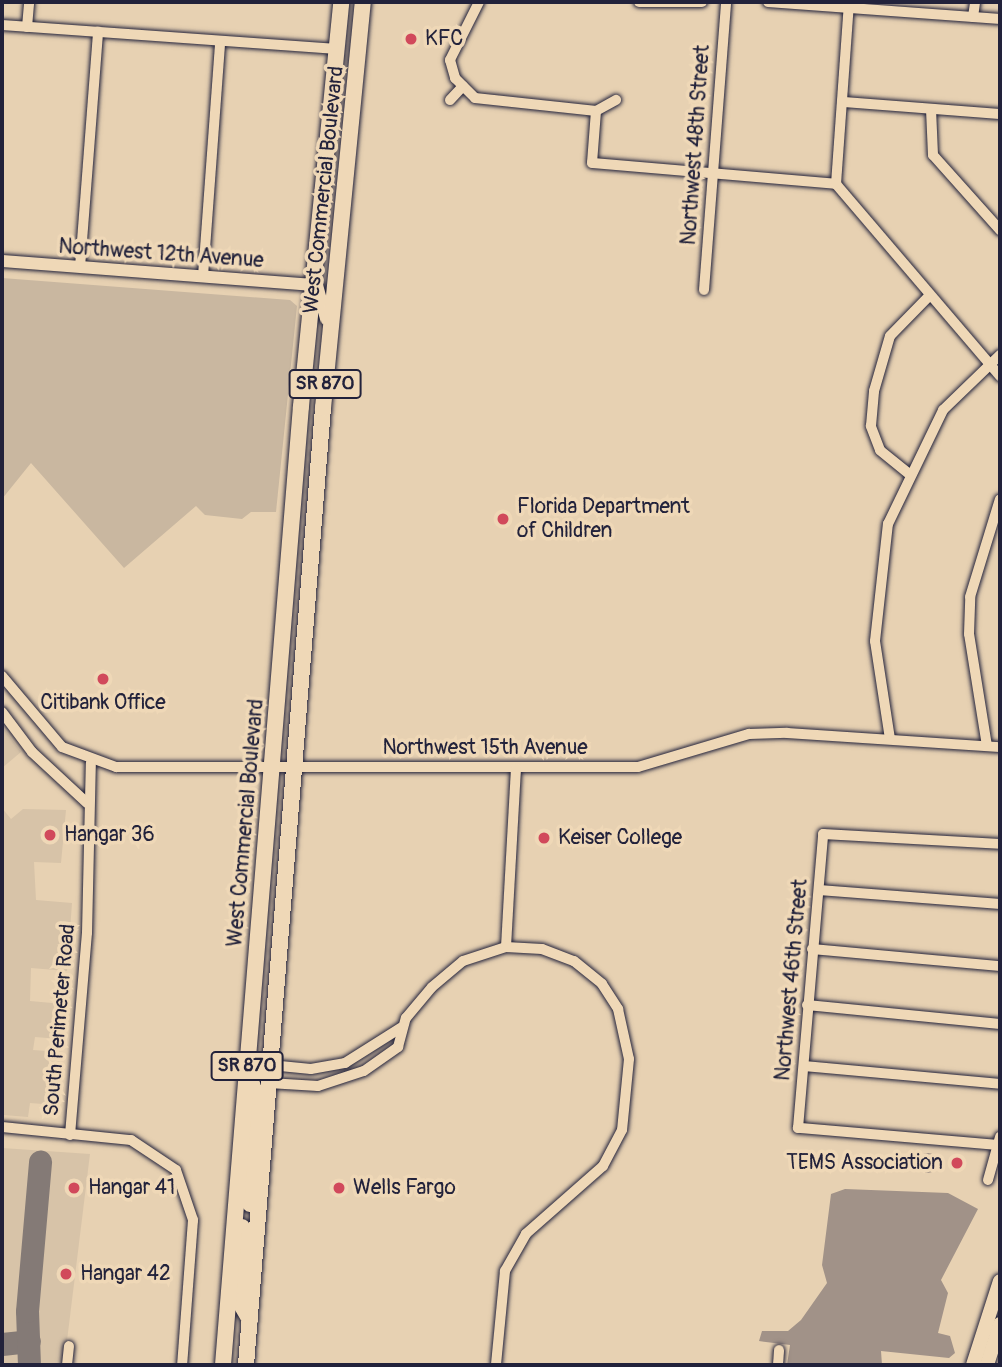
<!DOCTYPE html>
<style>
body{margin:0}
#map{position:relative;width:1002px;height:1367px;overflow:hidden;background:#e7d1b2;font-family:Pangolin,sans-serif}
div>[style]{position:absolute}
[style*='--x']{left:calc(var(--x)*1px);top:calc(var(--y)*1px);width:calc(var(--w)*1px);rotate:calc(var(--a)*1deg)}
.built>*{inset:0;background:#d7c3a8}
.green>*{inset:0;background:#c9b7a0}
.water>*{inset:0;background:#a19288}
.round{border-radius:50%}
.taxiway>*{height:23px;margin:-11.5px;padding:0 11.5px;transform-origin:11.5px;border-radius:11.5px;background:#847a76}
.roads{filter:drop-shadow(0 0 2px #22223b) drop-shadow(0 0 2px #22223b)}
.minor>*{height:10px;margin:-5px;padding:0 5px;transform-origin:5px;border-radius:5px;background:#efd8b7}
.tertiary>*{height:12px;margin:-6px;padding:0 6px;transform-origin:6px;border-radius:6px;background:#efd8b7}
.secondary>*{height:14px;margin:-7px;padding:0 7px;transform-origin:7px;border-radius:7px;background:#efd8b7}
.trunk>*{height:16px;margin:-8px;padding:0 8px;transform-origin:8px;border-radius:8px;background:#efd8b7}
.dots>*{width:19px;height:19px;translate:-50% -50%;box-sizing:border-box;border:4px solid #efd8b7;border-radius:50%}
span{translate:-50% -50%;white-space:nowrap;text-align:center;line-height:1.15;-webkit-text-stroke:7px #efd8b7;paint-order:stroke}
.shield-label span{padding:2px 5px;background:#efd8b7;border:2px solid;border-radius:5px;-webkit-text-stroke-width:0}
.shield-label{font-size:19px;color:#22223b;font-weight:700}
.poi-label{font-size:21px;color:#22223b}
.left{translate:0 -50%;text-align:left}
.right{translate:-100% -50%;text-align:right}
.street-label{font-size:21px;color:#22223b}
.frame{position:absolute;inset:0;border:4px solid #22223b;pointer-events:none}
</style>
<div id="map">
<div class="built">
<i style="clip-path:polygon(2px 726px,21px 752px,2px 768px)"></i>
<i style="clip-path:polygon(2px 808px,11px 819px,23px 809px,66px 810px,61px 863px,34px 862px,36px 900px,72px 903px,67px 971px,31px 968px,30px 1001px,63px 1004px,60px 1039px,35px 1037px,33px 1050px,60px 1052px,56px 1105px,30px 1103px,28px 1117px,4px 1115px,2px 1110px)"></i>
<i style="clip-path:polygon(2px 1148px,90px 1154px,64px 1365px,2px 1365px)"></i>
</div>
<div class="green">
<i style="clip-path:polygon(2px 278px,290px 300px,297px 306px,276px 512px,251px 512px,242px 519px,205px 515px,196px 506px,124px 568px,31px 463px,2px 499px)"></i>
</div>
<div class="water">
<i class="round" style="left:918px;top:1153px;width:20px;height:20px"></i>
<i style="clip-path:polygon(845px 1189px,948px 1193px,978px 1209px,941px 1280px,948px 1293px,938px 1333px,950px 1336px,955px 1353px,949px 1358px,881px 1351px,882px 1365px,787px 1365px,790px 1345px,759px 1341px,762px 1331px,788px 1331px,801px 1320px,827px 1283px,822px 1265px,831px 1194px)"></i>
</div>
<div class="taxiway">
<i style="--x:2;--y:1344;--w:27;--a:-6"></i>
<i style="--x:29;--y:1365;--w:54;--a:-92.1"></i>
<i style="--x:27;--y:1311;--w:150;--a:-85"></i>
</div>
<div class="roads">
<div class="minor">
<i style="--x:479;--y:2;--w:65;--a:116.6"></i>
<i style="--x:450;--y:60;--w:19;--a:74"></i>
<i style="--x:455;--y:78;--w:28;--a:45"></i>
<i style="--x:475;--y:98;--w:122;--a:6.1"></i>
<i style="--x:596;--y:111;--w:23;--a:-29"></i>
<i style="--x:639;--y:2;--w:63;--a:0"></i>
<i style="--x:768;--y:2;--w:233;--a:4.2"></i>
<i style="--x:973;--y:17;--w:15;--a:-82"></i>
<i style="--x:2;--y:25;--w:336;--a:4.1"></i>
<i style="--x:27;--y:27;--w:25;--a:-85"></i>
<i style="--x:450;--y:100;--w:19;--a:-47"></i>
<i style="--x:844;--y:102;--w:156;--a:4.4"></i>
<i style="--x:931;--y:109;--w:46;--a:87.5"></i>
<i style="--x:933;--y:155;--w:101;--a:48.2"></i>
<i style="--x:596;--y:111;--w:52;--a:94.4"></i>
<i style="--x:592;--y:163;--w:245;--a:4.9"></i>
<i style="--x:836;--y:184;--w:253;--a:49.5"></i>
<i style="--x:836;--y:184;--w:182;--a:-85.9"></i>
<i style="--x:80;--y:267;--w:236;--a:-85.6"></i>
<i style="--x:203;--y:276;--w:234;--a:-85.8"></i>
<i style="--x:704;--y:290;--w:289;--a:-85.6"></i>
<i style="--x:908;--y:473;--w:36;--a:-141"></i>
<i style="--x:880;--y:450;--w:26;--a:-111"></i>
<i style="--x:871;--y:426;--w:35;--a:-85"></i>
<i style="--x:874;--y:391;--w:57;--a:-73.8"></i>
<i style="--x:890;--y:336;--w:56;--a:-45.7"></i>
<i style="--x:2;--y:676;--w:93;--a:49.8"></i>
<i style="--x:62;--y:747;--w:58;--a:20.3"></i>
<i style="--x:116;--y:767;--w:522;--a:0"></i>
<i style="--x:638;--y:767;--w:116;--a:-16.6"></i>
<i style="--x:749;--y:734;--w:38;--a:-2"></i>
<i style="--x:787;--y:733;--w:213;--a:3.8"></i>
<i style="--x:2;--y:712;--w:50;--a:53.1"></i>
<i style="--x:32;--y:752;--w:75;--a:42.8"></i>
<i style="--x:890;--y:739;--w:99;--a:-98.7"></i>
<i style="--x:875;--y:641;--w:118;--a:-83.7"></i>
<i style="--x:888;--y:524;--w:127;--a:-64.2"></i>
<i style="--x:943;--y:410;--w:79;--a:-44"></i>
<i style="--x:987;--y:746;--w:113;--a:-99.1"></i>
<i style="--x:969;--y:634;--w:37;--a:-88"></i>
<i style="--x:970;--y:597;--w:102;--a:-73"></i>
<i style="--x:819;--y:890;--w:182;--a:4.4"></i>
<i style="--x:506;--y:947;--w:179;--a:-86.8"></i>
<i style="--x:812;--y:949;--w:189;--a:5.2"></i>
<i style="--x:807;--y:1005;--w:194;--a:5.6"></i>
<i style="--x:270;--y:1065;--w:41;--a:5.6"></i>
<i style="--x:311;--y:1069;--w:35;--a:-10"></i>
<i style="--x:345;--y:1063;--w:67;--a:-32.3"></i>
<i style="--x:804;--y:1066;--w:197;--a:5.2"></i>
<i style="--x:269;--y:1083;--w:49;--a:3.5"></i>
<i style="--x:318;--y:1086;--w:48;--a:-18.1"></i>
<i style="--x:364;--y:1071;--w:42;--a:-35.2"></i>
<i style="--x:398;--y:1047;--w:30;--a:-75"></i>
<i style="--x:406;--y:1018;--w:40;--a:-50"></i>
<i style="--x:432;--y:987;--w:40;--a:-40"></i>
<i style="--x:463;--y:961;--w:45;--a:-18"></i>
<i style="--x:506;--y:947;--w:36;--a:3"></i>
<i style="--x:542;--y:949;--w:34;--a:21"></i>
<i style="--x:574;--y:961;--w:36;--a:39"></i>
<i style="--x:602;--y:984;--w:30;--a:57"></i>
<i style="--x:618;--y:1009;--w:51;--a:77.6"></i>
<i style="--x:629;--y:1059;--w:71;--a:95.6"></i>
<i style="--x:622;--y:1130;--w:41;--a:117.8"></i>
<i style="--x:603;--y:1166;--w:103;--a:138.6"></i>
<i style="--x:526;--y:1234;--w:43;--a:119.6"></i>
<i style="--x:505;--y:1271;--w:94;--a:95.5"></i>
<i style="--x:2;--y:1127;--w:130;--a:5.8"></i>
<i style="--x:131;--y:1140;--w:54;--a:33.7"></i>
<i style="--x:176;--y:1170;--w:53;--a:71.2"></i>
<i style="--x:193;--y:1220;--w:145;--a:94.3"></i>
<i style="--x:70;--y:1135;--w:203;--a:-85.2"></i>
<i style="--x:87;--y:933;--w:170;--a:-88.7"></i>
<i style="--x:998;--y:1145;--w:201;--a:-175.1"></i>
<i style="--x:798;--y:1128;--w:295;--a:-85.1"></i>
<i style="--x:823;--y:834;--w:177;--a:3.2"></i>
<i style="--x:988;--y:1180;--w:45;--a:-74.4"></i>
<i style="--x:67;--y:1365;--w:19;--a:-84"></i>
<i style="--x:778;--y:1365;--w:15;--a:-86"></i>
</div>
<div class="tertiary">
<i style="--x:2;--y:261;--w:316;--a:4.4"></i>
<i style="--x:317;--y:285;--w:35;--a:75"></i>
</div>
<div class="secondary">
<i style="--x:973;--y:1365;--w:88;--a:-72.2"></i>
<i style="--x:987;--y:1365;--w:43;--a:-72.4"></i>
</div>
<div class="trunk">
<i style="--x:250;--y:1204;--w:107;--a:-86.8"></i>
<i style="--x:256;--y:1097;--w:21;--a:-107"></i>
<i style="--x:242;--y:1227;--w:74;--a:92.3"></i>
<i style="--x:239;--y:1301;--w:22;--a:60"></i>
<i style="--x:223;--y:1365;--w:962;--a:-85.35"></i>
<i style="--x:301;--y:406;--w:406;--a:-84.3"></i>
<i style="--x:246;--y:1365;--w:960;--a:-85.4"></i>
<i style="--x:323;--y:408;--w:408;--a:-84.4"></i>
</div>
</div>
<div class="dots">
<i style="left:411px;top:39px;background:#d1495b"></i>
<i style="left:503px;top:519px;background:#d1495b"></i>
<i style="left:103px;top:679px;background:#d1495b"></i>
<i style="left:50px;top:835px;background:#d1495b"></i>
<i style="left:544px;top:838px;background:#d1495b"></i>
<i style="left:957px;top:1163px;background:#d1495b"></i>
<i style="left:74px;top:1188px;background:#d1495b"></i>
<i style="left:339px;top:1188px;background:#d1495b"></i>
<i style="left:66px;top:1274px;background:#d1495b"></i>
</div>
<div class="shield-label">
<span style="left:325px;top:384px">SR 870</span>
<span style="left:247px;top:1066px">SR 870</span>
</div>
<div class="poi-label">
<span class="left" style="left:425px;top:39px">KFC</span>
<span class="left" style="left:517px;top:519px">Florida Department<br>of Children</span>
<span style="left:103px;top:703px">Citibank Office</span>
<span class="left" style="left:64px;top:835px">Hangar 36</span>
<span class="left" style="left:558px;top:838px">Keiser College</span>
<span class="right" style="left:943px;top:1163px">TEMS Association</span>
<span class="left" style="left:88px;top:1188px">Hangar 41</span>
<span class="left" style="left:353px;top:1188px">Wells Fargo</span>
<span class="left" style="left:80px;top:1274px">Hangar 42</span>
</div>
<div class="street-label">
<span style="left:696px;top:145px;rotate:-86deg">Northwest 48th Street</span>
<span style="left:324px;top:190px;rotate:-84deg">West Commercial Boulevard</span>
<span style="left:161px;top:254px;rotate:4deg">Northwest 12th Avenue</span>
<span style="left:485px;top:748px">Northwest 15th Avenue</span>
<span style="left:246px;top:823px;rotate:-85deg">West Commercial Boulevard</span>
<span style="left:792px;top:980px;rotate:-85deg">Northwest 46th Street</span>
<span style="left:60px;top:1020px;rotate:-85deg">South Perimeter Road</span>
</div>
<div class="frame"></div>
</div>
